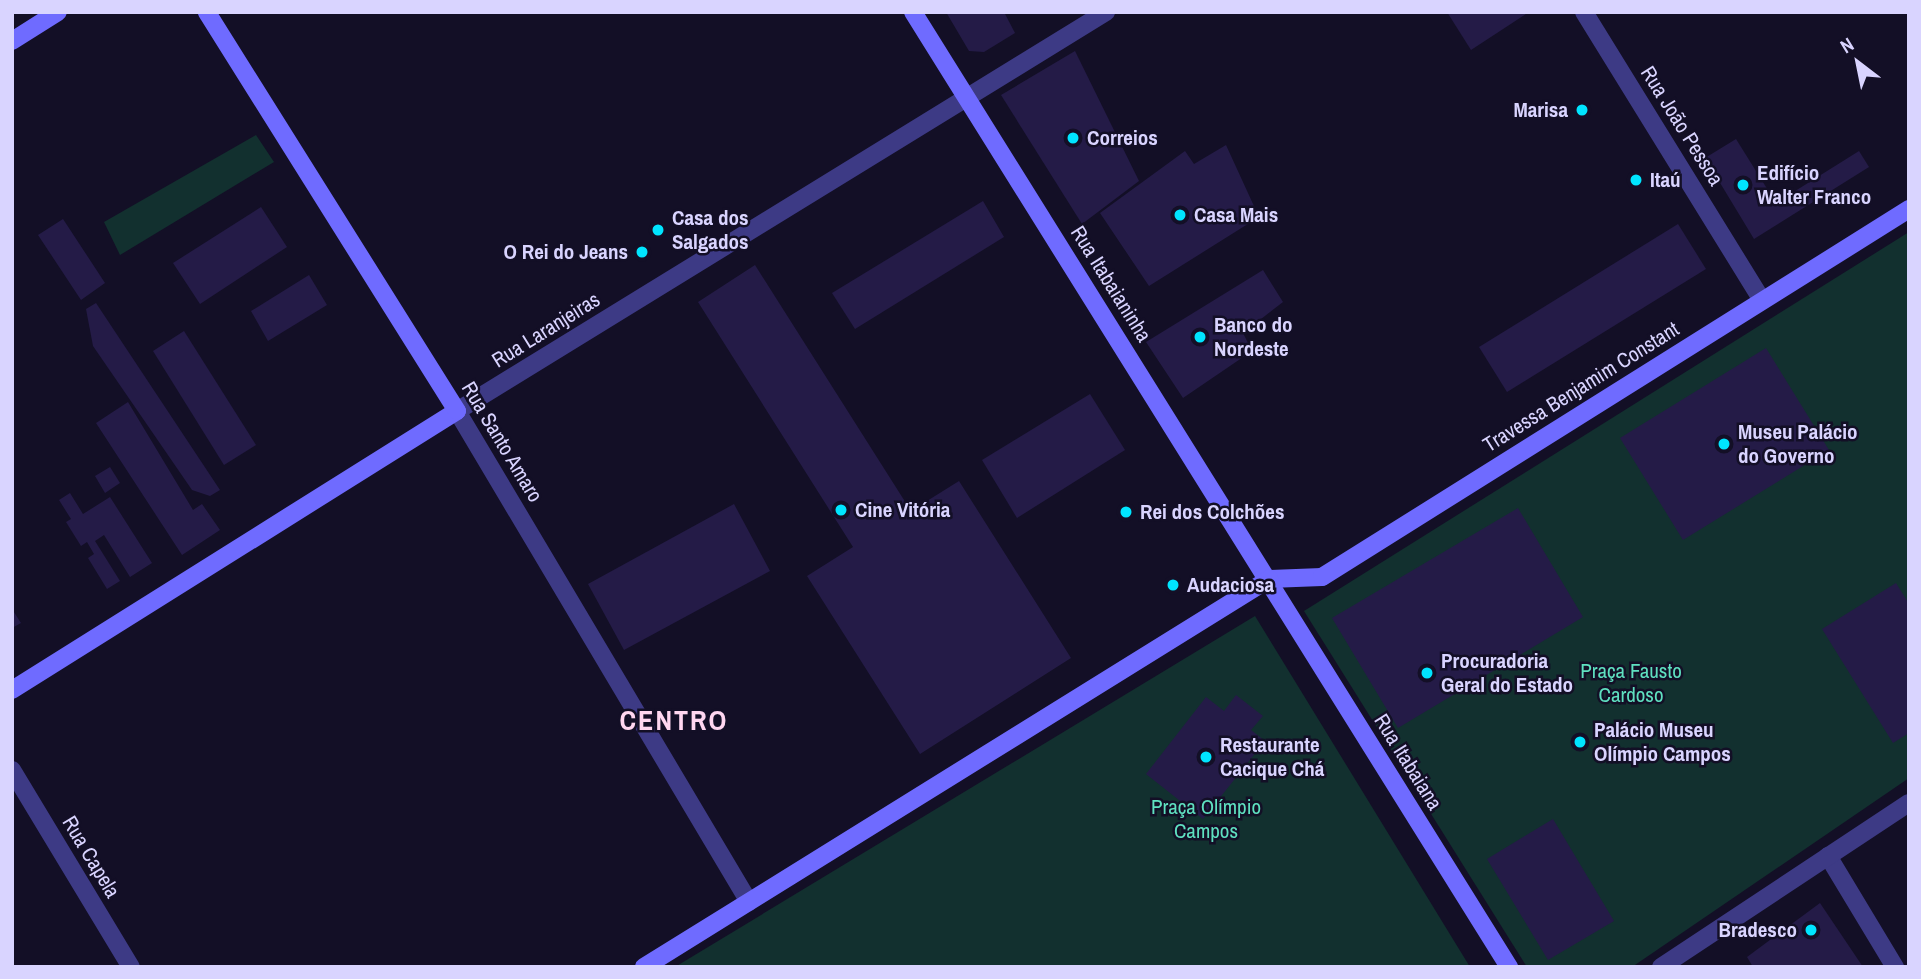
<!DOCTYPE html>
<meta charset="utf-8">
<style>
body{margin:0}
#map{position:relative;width:1921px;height:979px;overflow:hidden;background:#130f26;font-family:"Archivo Narrow",sans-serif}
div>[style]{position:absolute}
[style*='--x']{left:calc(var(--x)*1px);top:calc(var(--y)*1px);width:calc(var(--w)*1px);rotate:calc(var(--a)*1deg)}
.green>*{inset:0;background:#12302f}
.building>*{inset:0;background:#241b47}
.lane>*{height:18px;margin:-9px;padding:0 9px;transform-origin:9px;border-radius:9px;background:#3d3a85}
.street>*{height:18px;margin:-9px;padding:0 9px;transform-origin:9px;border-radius:9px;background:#3d3a85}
.secondary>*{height:18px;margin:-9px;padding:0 9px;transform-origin:9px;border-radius:9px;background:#6f6bff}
.dots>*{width:19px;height:19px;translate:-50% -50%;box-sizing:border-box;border:4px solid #130f26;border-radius:50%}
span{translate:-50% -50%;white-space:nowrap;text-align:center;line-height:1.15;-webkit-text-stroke:5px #130f26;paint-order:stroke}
.poi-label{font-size:21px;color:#d9d4ff;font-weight:700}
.right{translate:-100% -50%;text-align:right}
.left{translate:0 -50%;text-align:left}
.street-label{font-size:21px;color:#d9d4ff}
.park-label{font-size:21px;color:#5fe0c0}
.district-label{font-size:28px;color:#ffd6f0;font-weight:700;letter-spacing:2px}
.frame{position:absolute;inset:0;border:14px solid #d9d4ff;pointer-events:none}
.north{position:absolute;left:1823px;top:28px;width:70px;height:70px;-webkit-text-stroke:5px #130f26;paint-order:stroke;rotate:328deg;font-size:19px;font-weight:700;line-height:28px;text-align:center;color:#d9d4ff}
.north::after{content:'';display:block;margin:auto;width:24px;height:32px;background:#d9d4ff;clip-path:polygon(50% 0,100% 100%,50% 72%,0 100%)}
</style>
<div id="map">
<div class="green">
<i style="clip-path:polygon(256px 135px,274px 162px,120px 255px,104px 222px)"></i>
<i style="clip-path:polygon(1909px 232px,1909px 778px,1632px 967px,1527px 967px,1304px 611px)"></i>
<i style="clip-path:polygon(1255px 616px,1470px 967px,675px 967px)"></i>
</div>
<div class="building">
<i style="clip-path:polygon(946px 12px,1004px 12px,1015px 33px,984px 52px,969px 51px)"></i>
<i style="clip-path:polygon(1447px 12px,1529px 12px,1471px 50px)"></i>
<i style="clip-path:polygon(1075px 51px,1139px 181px,1082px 224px,1001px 95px)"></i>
<i style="clip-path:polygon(1736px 139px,1776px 203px,1859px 151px,1869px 167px,1754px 239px,1705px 158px)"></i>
<i style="clip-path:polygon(1226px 145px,1259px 217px,1149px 286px,1100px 213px,1185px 151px,1194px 164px)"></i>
<i style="clip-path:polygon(983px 201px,1004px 237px,855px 329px,832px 293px)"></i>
<i style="clip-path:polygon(261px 207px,287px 247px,200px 304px,173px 263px)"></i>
<i style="clip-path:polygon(63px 219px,105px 283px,81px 300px,38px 235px)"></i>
<i style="clip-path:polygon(1678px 224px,1706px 269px,1507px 392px,1479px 347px)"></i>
<i style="clip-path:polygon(755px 265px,911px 511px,959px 481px,1071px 658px,920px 754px,807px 576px,853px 547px,698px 302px)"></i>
<i style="clip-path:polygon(1263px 270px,1283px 302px,1243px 333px,1252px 351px,1183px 398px,1146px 342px)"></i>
<i style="clip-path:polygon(309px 275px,327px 305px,268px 341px,251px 311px)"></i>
<i style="clip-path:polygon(96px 303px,220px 490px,210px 496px,192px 490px,93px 346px,86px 309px)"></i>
<i style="clip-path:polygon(184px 331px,256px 445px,224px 465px,153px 351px)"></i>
<i style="clip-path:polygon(1766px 348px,1829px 450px,1683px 540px,1620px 438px)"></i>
<i style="clip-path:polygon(1090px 394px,1125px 450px,1017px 518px,982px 460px)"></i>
<i style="clip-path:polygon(128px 402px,193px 510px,202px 504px,220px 530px,182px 555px,96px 423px)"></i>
<i style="clip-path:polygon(110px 467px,120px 483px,105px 493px,95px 476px)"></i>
<i style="clip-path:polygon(70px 493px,83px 514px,110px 497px,152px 563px,130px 577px,104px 535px,95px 541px,120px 581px,107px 589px,88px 558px,94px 554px,87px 542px,81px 546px,66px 522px,71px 519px,59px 500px)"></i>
<i style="clip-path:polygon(734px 504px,770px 571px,624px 650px,588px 584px)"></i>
<i style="clip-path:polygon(1518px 508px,1583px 617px,1398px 728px,1332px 618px)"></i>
<i style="clip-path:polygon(1896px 583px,1909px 604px,1909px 733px,1893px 743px,1822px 629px)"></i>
<i style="clip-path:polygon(12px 609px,21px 623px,12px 628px)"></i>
<i style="clip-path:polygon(1236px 695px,1263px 716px,1251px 730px,1265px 741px,1203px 819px,1146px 774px,1206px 697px,1224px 711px)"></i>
<i style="clip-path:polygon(1553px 819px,1614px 921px,1548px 960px,1487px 859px)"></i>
<i style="clip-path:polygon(1820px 903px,1863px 967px,1753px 967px,1747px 957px)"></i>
</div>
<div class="lane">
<i style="--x:1828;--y:856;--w:130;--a:58.9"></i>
</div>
<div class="street">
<i style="--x:1584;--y:12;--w:339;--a:58.3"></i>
<i style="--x:12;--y:770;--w:230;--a:58.9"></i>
<i style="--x:749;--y:902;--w:571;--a:-120.74"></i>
<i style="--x:457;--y:411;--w:762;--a:-31.58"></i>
<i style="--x:1661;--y:967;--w:297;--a:-33.5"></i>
</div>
<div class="secondary">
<i style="--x:913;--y:12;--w:1126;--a:58.03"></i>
<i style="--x:12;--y:41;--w:54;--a:-32.2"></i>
<i style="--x:1269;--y:579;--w:53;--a:-2.2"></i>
<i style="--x:1322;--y:577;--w:693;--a:-32.08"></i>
<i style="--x:12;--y:690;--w:525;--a:-32.09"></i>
<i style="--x:457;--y:411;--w:471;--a:-122.1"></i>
<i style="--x:644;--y:967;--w:736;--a:-31.83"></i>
</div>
<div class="dots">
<i style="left:1582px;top:110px;background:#00e5ff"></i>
<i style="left:1073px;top:138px;background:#00e5ff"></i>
<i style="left:1636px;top:180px;background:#00e5ff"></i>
<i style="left:1743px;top:185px;background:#00e5ff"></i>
<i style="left:1180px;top:215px;background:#00e5ff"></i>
<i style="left:658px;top:230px;background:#00e5ff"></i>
<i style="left:642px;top:252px;background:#00e5ff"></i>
<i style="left:1200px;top:337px;background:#00e5ff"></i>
<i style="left:1724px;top:444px;background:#00e5ff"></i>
<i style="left:841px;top:510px;background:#00e5ff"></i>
<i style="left:1126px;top:512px;background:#00e5ff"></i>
<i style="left:1173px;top:585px;background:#00e5ff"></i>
<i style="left:1427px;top:673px;background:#00e5ff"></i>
<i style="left:1580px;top:742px;background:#00e5ff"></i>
<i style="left:1206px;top:757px;background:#00e5ff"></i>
<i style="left:1811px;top:930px;background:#00e5ff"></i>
</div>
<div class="poi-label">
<span class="right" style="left:1568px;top:110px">Marisa</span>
<span class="left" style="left:1087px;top:138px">Correios</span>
<span class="left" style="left:1757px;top:185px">Edifício<br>Walter Franco</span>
<span class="left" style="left:1650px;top:180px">Itaú</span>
<span class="left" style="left:1194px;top:215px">Casa Mais</span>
<span class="left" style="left:672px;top:230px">Casa dos<br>Salgados</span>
<span class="right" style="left:628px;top:252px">O Rei do Jeans</span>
<span class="left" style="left:1214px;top:337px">Banco do<br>Nordeste</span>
<span class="left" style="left:1738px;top:444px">Museu Palácio<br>do Governo</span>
<span class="left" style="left:855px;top:510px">Cine Vitória</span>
<span class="left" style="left:1140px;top:512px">Rei dos Colchões</span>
<span class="left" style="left:1187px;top:585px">Audaciosa</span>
<span class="left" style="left:1441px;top:673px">Procuradoria<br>Geral do Estado</span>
<span class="left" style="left:1594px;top:742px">Palácio Museu<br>Olímpio Campos</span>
<span class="left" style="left:1220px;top:757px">Restaurante<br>Cacique Chá</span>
<span class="right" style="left:1797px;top:930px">Bradesco</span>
</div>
<div class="street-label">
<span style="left:1682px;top:126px;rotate:58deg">Rua João Pessoa</span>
<span style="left:1111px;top:284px;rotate:58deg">Rua Itabaianinha</span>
<span style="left:546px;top:330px;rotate:-32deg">Rua Laranjeiras</span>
<span style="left:1581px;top:387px;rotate:-32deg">Travessa Benjamim Constant</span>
<span style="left:502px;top:442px;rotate:59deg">Rua Santo Amaro</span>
<span style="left:1408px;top:762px;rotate:58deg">Rua Itabaiana</span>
<span style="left:91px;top:857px;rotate:59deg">Rua Capela</span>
</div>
<div class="park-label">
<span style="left:1631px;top:683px">Praça Fausto<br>Cardoso</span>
<span style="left:1206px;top:819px">Praça Olímpio<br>Campos</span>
</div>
<div class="district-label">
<span style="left:674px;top:720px">CENTRO</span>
</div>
<div class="frame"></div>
<div class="north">N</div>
</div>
